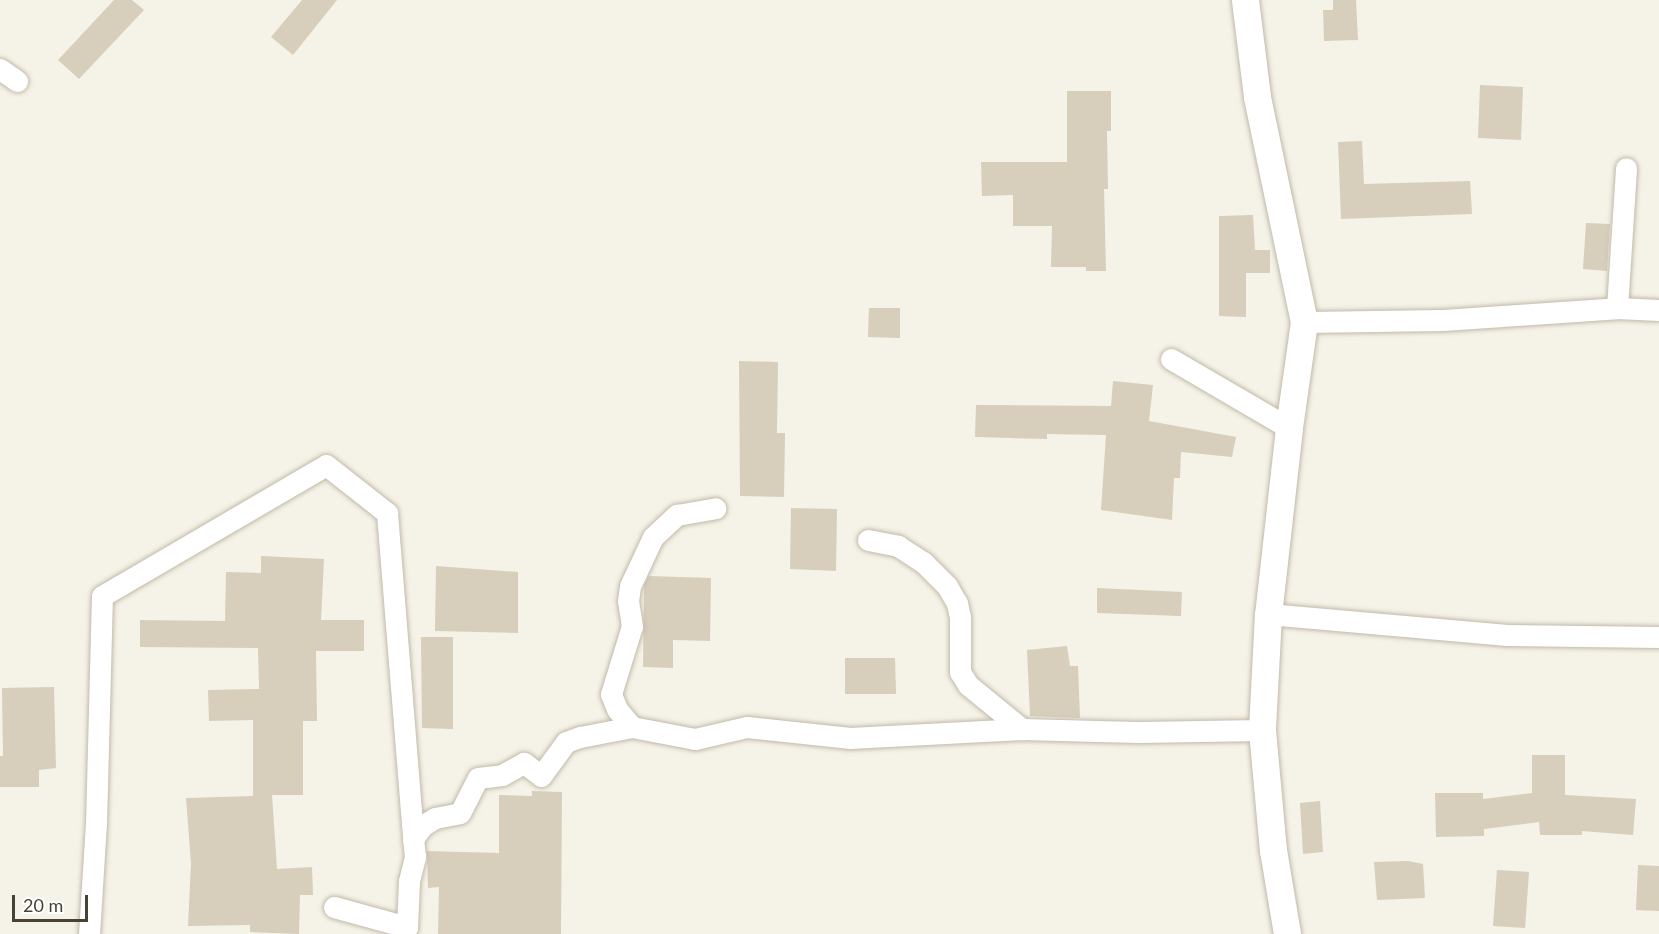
<!DOCTYPE html>
<style>
body{margin:0}
#map{position:relative;width:1659px;height:934px;overflow:hidden;background:#f5f2e7;font-family:Lato,sans-serif}
div>[style]{position:absolute}
[style*='--x']{left:calc(var(--x)*1px);top:calc(var(--y)*1px);width:calc(var(--w)*1px);rotate:calc(var(--a)*1deg)}
.building>*{inset:0;background:#d7cebc}
.roads{filter:drop-shadow(0 0 2px #c1baa9) drop-shadow(0 0 2px #c1baa9)}
.minor>*{height:21px;margin:-10.5px;padding:0 10.5px;transform-origin:10.5px;border-radius:10.5px;background:#fff}
.tertiary>*{height:27px;margin:-13.5px;padding:0 13.5px;transform-origin:13.5px;border-radius:13.5px;background:#fff}
span{translate:-50% -50%;white-space:nowrap;text-align:center;line-height:1.15;-webkit-text-stroke:4.5px #fff;paint-order:stroke}
.scale{position:absolute;left:12px;top:895px;width:76px;height:27px;box-sizing:border-box;border:3px solid #484235;border-top:0;padding-left:8px;font-size:18px;line-height:21px;white-space:nowrap;color:#484235;-webkit-text-stroke:4px #fff;paint-order:stroke}
</style>
<div id="map">
<div class="building">
<i style="clip-path:polygon(114px 0,132px 0,144px 10px,79px 79px,58px 60px)"></i>
<i style="clip-path:polygon(302px 0,337px 0,293px 55px,271px 37px)"></i>
<i style="clip-path:polygon(1333px 0,1356px 0,1358px 40px,1324px 41px,1323px 10px,1333px 10px)"></i>
<i style="clip-path:polygon(1480px 85px,1523px 87px,1521px 140px,1478px 138px)"></i>
<i style="clip-path:polygon(1067px 91px,1111px 91px,1111px 131px,1107px 131px,1108px 189px,1104px 189px,1106px 271px,1086px 271px,1086px 267px,1051px 267px,1052px 226px,1013px 226px,1013px 195px,982px 196px,981px 162px,1067px 162px)"></i>
<i style="clip-path:polygon(1362px 141px,1364px 184px,1470px 181px,1472px 214px,1341px 219px,1338px 142px)"></i>
<i style="clip-path:polygon(1253px 215px,1255px 250px,1270px 250px,1270px 273px,1246px 273px,1246px 317px,1219px 316px,1219px 216px)"></i>
<i style="clip-path:polygon(1586px 223px,1610px 224px,1607px 271px,1583px 269px)"></i>
<i style="clip-path:polygon(869px 308px,900px 308px,900px 338px,868px 337px)"></i>
<i style="clip-path:polygon(739px 361px,778px 362px,777px 433px,785px 433px,784px 497px,740px 496px)"></i>
<i style="clip-path:polygon(1113px 381px,1153px 385px,1149px 421px,1236px 437px,1232px 457px,1181px 452px,1180px 478px,1174px 478px,1172px 520px,1101px 510px,1106px 435px,1047px 434px,1047px 439px,975px 437px,976px 405px,1111px 406px)"></i>
<i style="clip-path:polygon(791px 508px,837px 509px,836px 571px,790px 569px)"></i>
<i style="clip-path:polygon(261px 556px,324px 559px,321px 620px,364px 620px,364px 651px,316px 651px,317px 721px,303px 721px,303px 795px,272px 795px,277px 869px,312px 867px,313px 895px,300px 895px,299px 934px,250px 932px,250px 925px,188px 926px,191px 864px,186px 798px,253px 796px,253px 720px,209px 721px,208px 690px,259px 689px,258px 648px,140px 647px,140px 620px,225px 621px,226px 572px,261px 573px)"></i>
<i style="clip-path:polygon(436px 566px,518px 572px,518px 633px,435px 631px)"></i>
<i style="clip-path:polygon(649px 576px,711px 578px,710px 641px,673px 640px,673px 668px,643px 667px,644px 585px)"></i>
<i style="clip-path:polygon(1097px 588px,1182px 592px,1181px 616px,1097px 613px)"></i>
<i style="clip-path:polygon(421px 637px,453px 637px,453px 729px,422px 728px)"></i>
<i style="clip-path:polygon(1067px 646px,1070px 666px,1078px 666px,1080px 718px,1030px 716px,1027px 650px)"></i>
<i style="clip-path:polygon(845px 658px,895px 658px,896px 694px,845px 694px)"></i>
<i style="clip-path:polygon(54px 687px,56px 768px,39px 770px,39px 787px,0 787px,0 756px,3px 756px,2px 688px)"></i>
<i style="clip-path:polygon(1532px 755px,1565px 755px,1565px 795px,1636px 799px,1633px 835px,1582px 831px,1582px 835px,1540px 835px,1539px 822px,1484px 829px,1484px 836px,1436px 837px,1435px 793px,1483px 793px,1483px 799px,1532px 793px)"></i>
<i style="clip-path:polygon(532px 791px,562px 792px,561px 934px,438px 934px,439px 887px,428px 888px,427px 851px,499px 853px,499px 795px,532px 796px)"></i>
<i style="clip-path:polygon(1320px 801px,1323px 852px,1303px 854px,1300px 803px)"></i>
<i style="clip-path:polygon(1408px 861px,1423px 864px,1425px 898px,1377px 900px,1374px 862px)"></i>
<i style="clip-path:polygon(1638px 865px,1659px 866px,1659px 911px,1636px 910px)"></i>
<i style="clip-path:polygon(1497px 870px,1529px 872px,1525px 928px,1493px 926px)"></i>
</div>
<div class="roads">
<div class="minor">
<i style="--x:0;--y:69;--w:21;--a:35"></i>
<i style="--x:1617;--y:308;--w:140;--a:-86.3"></i>
<i style="--x:1304;--y:322;--w:139;--a:-0.8"></i>
<i style="--x:1443;--y:320;--w:174;--a:-3.9"></i>
<i style="--x:1617;--y:308;--w:42;--a:2.7"></i>
<i style="--x:1171;--y:359;--w:137;--a:30.3"></i>
<i style="--x:868;--y:540;--w:31;--a:11"></i>
<i style="--x:898;--y:546;--w:30;--a:33"></i>
<i style="--x:923;--y:562;--w:34;--a:45"></i>
<i style="--x:947;--y:586;--w:20;--a:60"></i>
<i style="--x:957;--y:603;--w:14;--a:78"></i>
<i style="--x:960;--y:617;--w:55;--a:90"></i>
<i style="--x:960;--y:672;--w:15;--a:58"></i>
<i style="--x:968;--y:685;--w:70;--a:39.2"></i>
<i style="--x:1268;--y:614;--w:240;--a:5"></i>
<i style="--x:1507;--y:635;--w:152;--a:0.8"></i>
<i style="--x:632;--y:727;--w:23;--a:-130"></i>
<i style="--x:617;--y:709;--w:16;--a:-112"></i>
<i style="--x:611;--y:694;--w:71;--a:-72.8"></i>
<i style="--x:632;--y:626;--w:25;--a:-99"></i>
<i style="--x:628;--y:601;--w:15;--a:-82"></i>
<i style="--x:630;--y:586;--w:54;--a:-64.9"></i>
<i style="--x:653;--y:537;--w:33;--a:-43"></i>
<i style="--x:677;--y:515;--w:39;--a:-10"></i>
<i style="--x:334;--y:907;--w:76;--a:15.3"></i>
<i style="--x:407;--y:927;--w:46;--a:-87.5"></i>
<i style="--x:409;--y:881;--w:25;--a:-76"></i>
<i style="--x:415;--y:857;--w:18;--a:-96"></i>
<i style="--x:413;--y:839;--w:16;--a:-55"></i>
<i style="--x:422;--y:826;--w:15;--a:-32"></i>
<i style="--x:435;--y:818;--w:25;--a:-11"></i>
<i style="--x:460;--y:813;--w:39;--a:-63"></i>
<i style="--x:478;--y:778;--w:24;--a:-7"></i>
<i style="--x:502;--y:775;--w:25;--a:-29"></i>
<i style="--x:524;--y:763;--w:21;--a:37"></i>
<i style="--x:541;--y:776;--w:42;--a:-53.7"></i>
<i style="--x:566;--y:742;--w:15;--a:-20"></i>
<i style="--x:580;--y:737;--w:53;--a:-10.9"></i>
<i style="--x:632;--y:727;--w:64;--a:10.8"></i>
<i style="--x:695;--y:739;--w:53;--a:-13"></i>
<i style="--x:747;--y:727;--w:104;--a:6.1"></i>
<i style="--x:850;--y:738;--w:172;--a:-3"></i>
<i style="--x:1022;--y:729;--w:116;--a:1.5"></i>
<i style="--x:1138;--y:732;--w:124;--a:-0.9"></i>
<i style="--x:89;--y:934;--w:110;--a:-86.4"></i>
<i style="--x:96;--y:824;--w:228;--a:-88.5"></i>
<i style="--x:102;--y:596;--w:259;--a:-30.3"></i>
<i style="--x:326;--y:465;--w:78;--a:38.2"></i>
<i style="--x:387;--y:513;--w:327;--a:85.4"></i>
</div>
<div class="tertiary">
<i style="--x:1245;--y:0;--w:98;--a:82.9"></i>
<i style="--x:1257;--y:97;--w:230;--a:78.2"></i>
<i style="--x:1304;--y:322;--w:107;--a:98.1"></i>
<i style="--x:1289;--y:428;--w:187;--a:96.4"></i>
<i style="--x:1268;--y:614;--w:116;--a:93"></i>
<i style="--x:1262;--y:730;--w:121;--a:84.8"></i>
<i style="--x:1273;--y:850;--w:85;--a:80.5"></i>
</div>
</div>
<div class="scale">20 m</div>
</div>
